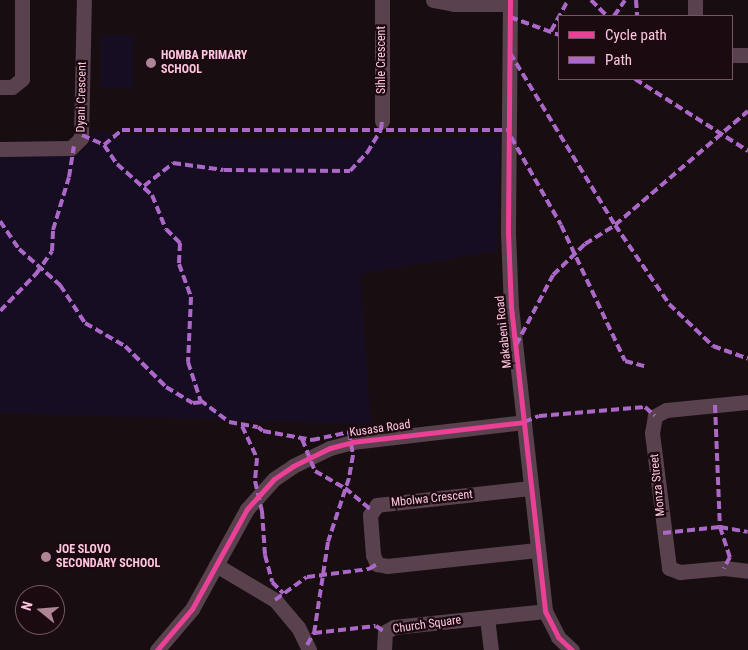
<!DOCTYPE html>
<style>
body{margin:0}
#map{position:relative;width:748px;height:650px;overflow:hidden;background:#180e12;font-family:"Roboto Condensed",sans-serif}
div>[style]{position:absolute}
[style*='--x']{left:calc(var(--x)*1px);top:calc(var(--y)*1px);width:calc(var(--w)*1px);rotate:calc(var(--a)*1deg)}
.green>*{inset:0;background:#170d23}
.minor>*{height:15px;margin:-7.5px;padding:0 7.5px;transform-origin:7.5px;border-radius:7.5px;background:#59424e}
.quiet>*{height:4px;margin-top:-2px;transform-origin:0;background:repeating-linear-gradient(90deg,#ac68c9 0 8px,transparent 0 12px)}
.cycleway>*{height:5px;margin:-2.5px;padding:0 2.5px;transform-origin:2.5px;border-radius:2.5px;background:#ea4096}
.dots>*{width:14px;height:14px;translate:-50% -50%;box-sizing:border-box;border:2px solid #1c0a11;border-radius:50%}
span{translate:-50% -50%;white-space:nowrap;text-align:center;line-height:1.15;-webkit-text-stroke:4.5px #1c0a11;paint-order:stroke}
.poi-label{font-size:12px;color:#ffc5df;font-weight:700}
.left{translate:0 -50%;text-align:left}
.street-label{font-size:12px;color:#ffc5df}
.legend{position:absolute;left:558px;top:15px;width:175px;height:65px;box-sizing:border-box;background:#1c0a11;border:1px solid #775563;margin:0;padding:6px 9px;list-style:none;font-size:15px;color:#ffc5df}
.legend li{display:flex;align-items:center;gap:10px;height:25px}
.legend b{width:25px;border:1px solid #775563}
.north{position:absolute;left:15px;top:585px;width:50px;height:50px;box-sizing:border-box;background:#1c0a11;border:1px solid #775563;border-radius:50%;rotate:287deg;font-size:14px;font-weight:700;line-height:20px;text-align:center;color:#ffc5df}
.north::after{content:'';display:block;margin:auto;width:18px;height:22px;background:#ae8597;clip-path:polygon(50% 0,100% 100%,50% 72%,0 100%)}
</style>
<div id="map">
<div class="green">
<i style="clip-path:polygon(101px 35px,133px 35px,133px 88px,101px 87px)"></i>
<i style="clip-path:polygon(92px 132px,215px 139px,500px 137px,497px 251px,360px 274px,371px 424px,0 413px,0 156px,78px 155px,88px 147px)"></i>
</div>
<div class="minor">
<i style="--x:433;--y:0;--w:21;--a:11"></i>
<i style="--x:454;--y:4;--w:56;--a:0"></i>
<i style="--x:510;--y:0;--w:233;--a:90.5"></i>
<i style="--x:508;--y:233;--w:74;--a:87.7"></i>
<i style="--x:511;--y:307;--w:306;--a:83.6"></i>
<i style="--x:545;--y:611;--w:29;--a:63"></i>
<i style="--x:558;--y:637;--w:19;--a:43"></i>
<i style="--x:695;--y:0;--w:16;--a:90"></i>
<i style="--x:732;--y:55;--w:16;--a:0"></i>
<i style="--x:0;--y:87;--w:12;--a:0"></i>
<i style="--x:12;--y:87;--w:13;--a:-39"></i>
<i style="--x:22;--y:79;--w:79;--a:-90"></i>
<i style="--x:382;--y:121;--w:121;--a:-90"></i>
<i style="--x:0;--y:149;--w:71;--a:-0.8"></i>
<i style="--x:71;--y:148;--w:14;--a:-45"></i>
<i style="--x:81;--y:138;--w:138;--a:-88.8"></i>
<i style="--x:748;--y:402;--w:82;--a:174.4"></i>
<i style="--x:666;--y:410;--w:13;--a:151"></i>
<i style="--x:655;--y:416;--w:17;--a:100"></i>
<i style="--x:652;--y:433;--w:136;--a:82.8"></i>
<i style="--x:669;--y:568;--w:12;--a:20"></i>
<i style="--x:680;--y:572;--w:44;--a:-5.2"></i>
<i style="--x:724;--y:568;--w:24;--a:7"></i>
<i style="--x:530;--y:488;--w:154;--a:173.7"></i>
<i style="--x:377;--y:505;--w:12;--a:125"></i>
<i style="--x:370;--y:515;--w:40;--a:85.7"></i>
<i style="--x:373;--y:555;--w:10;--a:66"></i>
<i style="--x:377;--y:564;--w:10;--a:11"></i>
<i style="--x:387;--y:566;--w:151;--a:-6.1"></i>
<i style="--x:216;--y:565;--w:69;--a:30.7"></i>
<i style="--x:275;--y:600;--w:35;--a:50"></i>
<i style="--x:298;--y:627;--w:25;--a:64"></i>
<i style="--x:487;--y:618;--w:32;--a:83"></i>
<i style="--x:157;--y:650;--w:54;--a:-49.5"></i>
<i style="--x:192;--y:609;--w:114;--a:-61.2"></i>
<i style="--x:247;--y:509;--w:40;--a:-48"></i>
<i style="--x:274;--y:479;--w:23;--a:-34"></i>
<i style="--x:293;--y:466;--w:41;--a:-25.9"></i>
<i style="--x:330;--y:448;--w:23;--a:-15"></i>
<i style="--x:352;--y:442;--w:173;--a:-6.6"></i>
<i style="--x:384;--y:650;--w:18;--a:-87"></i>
<i style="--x:385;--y:632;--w:10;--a:-29"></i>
<i style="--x:394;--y:627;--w:152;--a:-6"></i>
</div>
<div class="quiet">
<i style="--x:591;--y:0;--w:23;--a:45"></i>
<i style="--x:636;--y:0;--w:16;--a:86"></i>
<i style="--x:614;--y:16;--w:19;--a:-55"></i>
<i style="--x:510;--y:17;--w:52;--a:20.2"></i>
<i style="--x:551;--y:31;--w:35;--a:-61"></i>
<i style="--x:510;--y:53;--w:202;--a:58.6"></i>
<i style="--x:615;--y:225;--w:96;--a:55.6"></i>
<i style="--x:669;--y:304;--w:61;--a:43.7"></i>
<i style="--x:713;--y:346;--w:37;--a:20"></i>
<i style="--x:635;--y:79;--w:134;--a:32.5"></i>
<i style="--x:82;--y:135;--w:24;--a:24"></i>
<i style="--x:104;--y:145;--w:23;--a:56"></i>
<i style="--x:117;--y:164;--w:47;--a:41.5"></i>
<i style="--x:152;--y:195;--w:37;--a:68"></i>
<i style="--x:166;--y:229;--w:20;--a:45"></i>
<i style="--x:180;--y:243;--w:21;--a:93"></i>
<i style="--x:179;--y:264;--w:35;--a:70"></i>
<i style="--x:191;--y:297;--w:65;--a:92.6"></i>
<i style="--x:188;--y:362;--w:40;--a:72"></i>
<i style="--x:200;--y:400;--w:36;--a:37"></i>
<i style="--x:229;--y:422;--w:29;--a:10"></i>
<i style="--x:258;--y:427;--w:6;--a:39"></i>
<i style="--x:263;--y:431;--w:50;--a:10.4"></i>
<i style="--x:312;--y:440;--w:38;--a:-12"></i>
<i style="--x:349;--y:432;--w:23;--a:80"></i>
<i style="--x:353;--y:455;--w:23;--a:100"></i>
<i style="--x:349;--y:478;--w:67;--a:108.2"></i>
<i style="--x:328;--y:542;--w:92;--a:98.7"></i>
<i style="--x:511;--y:137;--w:101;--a:60.4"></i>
<i style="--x:561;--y:225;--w:150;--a:64.8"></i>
<i style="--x:625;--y:361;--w:20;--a:15"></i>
<i style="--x:104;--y:145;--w:23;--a:-40"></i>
<i style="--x:122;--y:130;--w:387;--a:0"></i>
<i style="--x:144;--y:186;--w:37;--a:-38"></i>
<i style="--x:173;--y:163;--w:51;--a:7.8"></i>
<i style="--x:224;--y:170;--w:126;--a:0.5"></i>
<i style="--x:350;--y:171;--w:25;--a:-47"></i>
<i style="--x:367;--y:153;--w:27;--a:-59"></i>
<i style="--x:381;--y:130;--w:9;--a:-84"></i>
<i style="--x:0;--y:221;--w:34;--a:56"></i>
<i style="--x:19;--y:249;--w:55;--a:41.3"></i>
<i style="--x:60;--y:285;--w:45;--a:56.7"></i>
<i style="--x:85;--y:323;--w:46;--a:29.9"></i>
<i style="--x:125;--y:346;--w:58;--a:45"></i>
<i style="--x:166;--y:387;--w:31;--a:31"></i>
<i style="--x:193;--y:403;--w:10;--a:-6"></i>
<i style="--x:0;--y:311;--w:52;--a:-45.8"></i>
<i style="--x:36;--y:274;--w:28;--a:-55"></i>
<i style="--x:52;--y:251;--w:21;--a:-87"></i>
<i style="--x:53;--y:230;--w:55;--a:-73.2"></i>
<i style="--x:69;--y:177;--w:31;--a:-81"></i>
<i style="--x:516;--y:345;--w:79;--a:-62.1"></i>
<i style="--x:553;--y:275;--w:45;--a:-44.1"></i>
<i style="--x:585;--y:244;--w:36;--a:-32"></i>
<i style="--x:615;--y:225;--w:175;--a:-40.6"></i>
<i style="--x:715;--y:405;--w:122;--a:87.7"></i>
<i style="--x:720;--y:527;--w:32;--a:72"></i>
<i style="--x:730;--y:557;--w:13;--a:119"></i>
<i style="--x:524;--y:422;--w:16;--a:-22"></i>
<i style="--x:539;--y:416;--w:106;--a:-4.9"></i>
<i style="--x:645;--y:407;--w:13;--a:42"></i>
<i style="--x:242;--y:426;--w:35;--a:65"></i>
<i style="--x:257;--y:458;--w:23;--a:95"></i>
<i style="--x:255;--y:481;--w:31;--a:77"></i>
<i style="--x:262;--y:511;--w:44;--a:86.1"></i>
<i style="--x:265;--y:555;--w:28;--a:75"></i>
<i style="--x:272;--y:582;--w:16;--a:45"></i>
<i style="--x:302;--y:439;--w:35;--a:68"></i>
<i style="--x:315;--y:471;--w:34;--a:30"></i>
<i style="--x:345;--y:488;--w:34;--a:40"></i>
<i style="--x:663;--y:533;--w:57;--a:-6"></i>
<i style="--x:720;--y:527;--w:28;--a:10"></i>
<i style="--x:275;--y:600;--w:39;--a:-36"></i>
<i style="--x:307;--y:577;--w:63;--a:-7.4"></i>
<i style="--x:369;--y:569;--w:9;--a:-32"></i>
<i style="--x:307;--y:645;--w:14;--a:-60"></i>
<i style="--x:314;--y:633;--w:62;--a:-6.4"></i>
<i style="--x:376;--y:626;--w:11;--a:34"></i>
</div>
<div class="cycleway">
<i style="--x:510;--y:0;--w:233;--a:90.5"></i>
<i style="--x:508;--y:233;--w:74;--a:87.7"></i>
<i style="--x:511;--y:307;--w:306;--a:83.6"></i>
<i style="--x:545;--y:611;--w:29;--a:63"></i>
<i style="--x:558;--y:637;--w:19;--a:43"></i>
<i style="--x:157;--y:650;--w:54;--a:-49.5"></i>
<i style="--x:192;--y:609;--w:114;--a:-61.2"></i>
<i style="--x:247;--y:509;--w:40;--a:-48"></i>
<i style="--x:274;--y:479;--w:23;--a:-34"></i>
<i style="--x:293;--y:466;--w:41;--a:-25.9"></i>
<i style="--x:330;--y:448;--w:23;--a:-15"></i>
<i style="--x:352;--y:442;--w:173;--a:-6.6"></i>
</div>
<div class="dots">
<i style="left:151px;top:63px;background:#ae8597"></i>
<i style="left:46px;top:557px;background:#ae8597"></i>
</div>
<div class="poi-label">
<span class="left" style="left:161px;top:63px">HOMBA PRIMARY<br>SCHOOL</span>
<span class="left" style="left:56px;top:557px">JOE SLOVO<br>SECONDARY SCHOOL</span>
</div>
<div class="street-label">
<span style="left:382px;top:60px;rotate:-90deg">Sihle Crescent</span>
<span style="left:82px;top:97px;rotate:-89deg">Dyani Crescent</span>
<span style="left:504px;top:332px;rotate:-96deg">Makabeni Road</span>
<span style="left:380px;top:429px;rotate:-8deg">Kusasa Road</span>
<span style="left:658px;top:485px;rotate:-96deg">Monza Street</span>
<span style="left:432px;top:499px;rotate:-6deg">Mbolwa Crescent</span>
<span style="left:427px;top:625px;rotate:-8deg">Church Square</span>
</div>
<ul class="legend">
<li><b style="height:6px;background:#ea4096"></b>Cycle path</li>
<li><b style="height:6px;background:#ac68c9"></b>Path</li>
</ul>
<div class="north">N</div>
</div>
